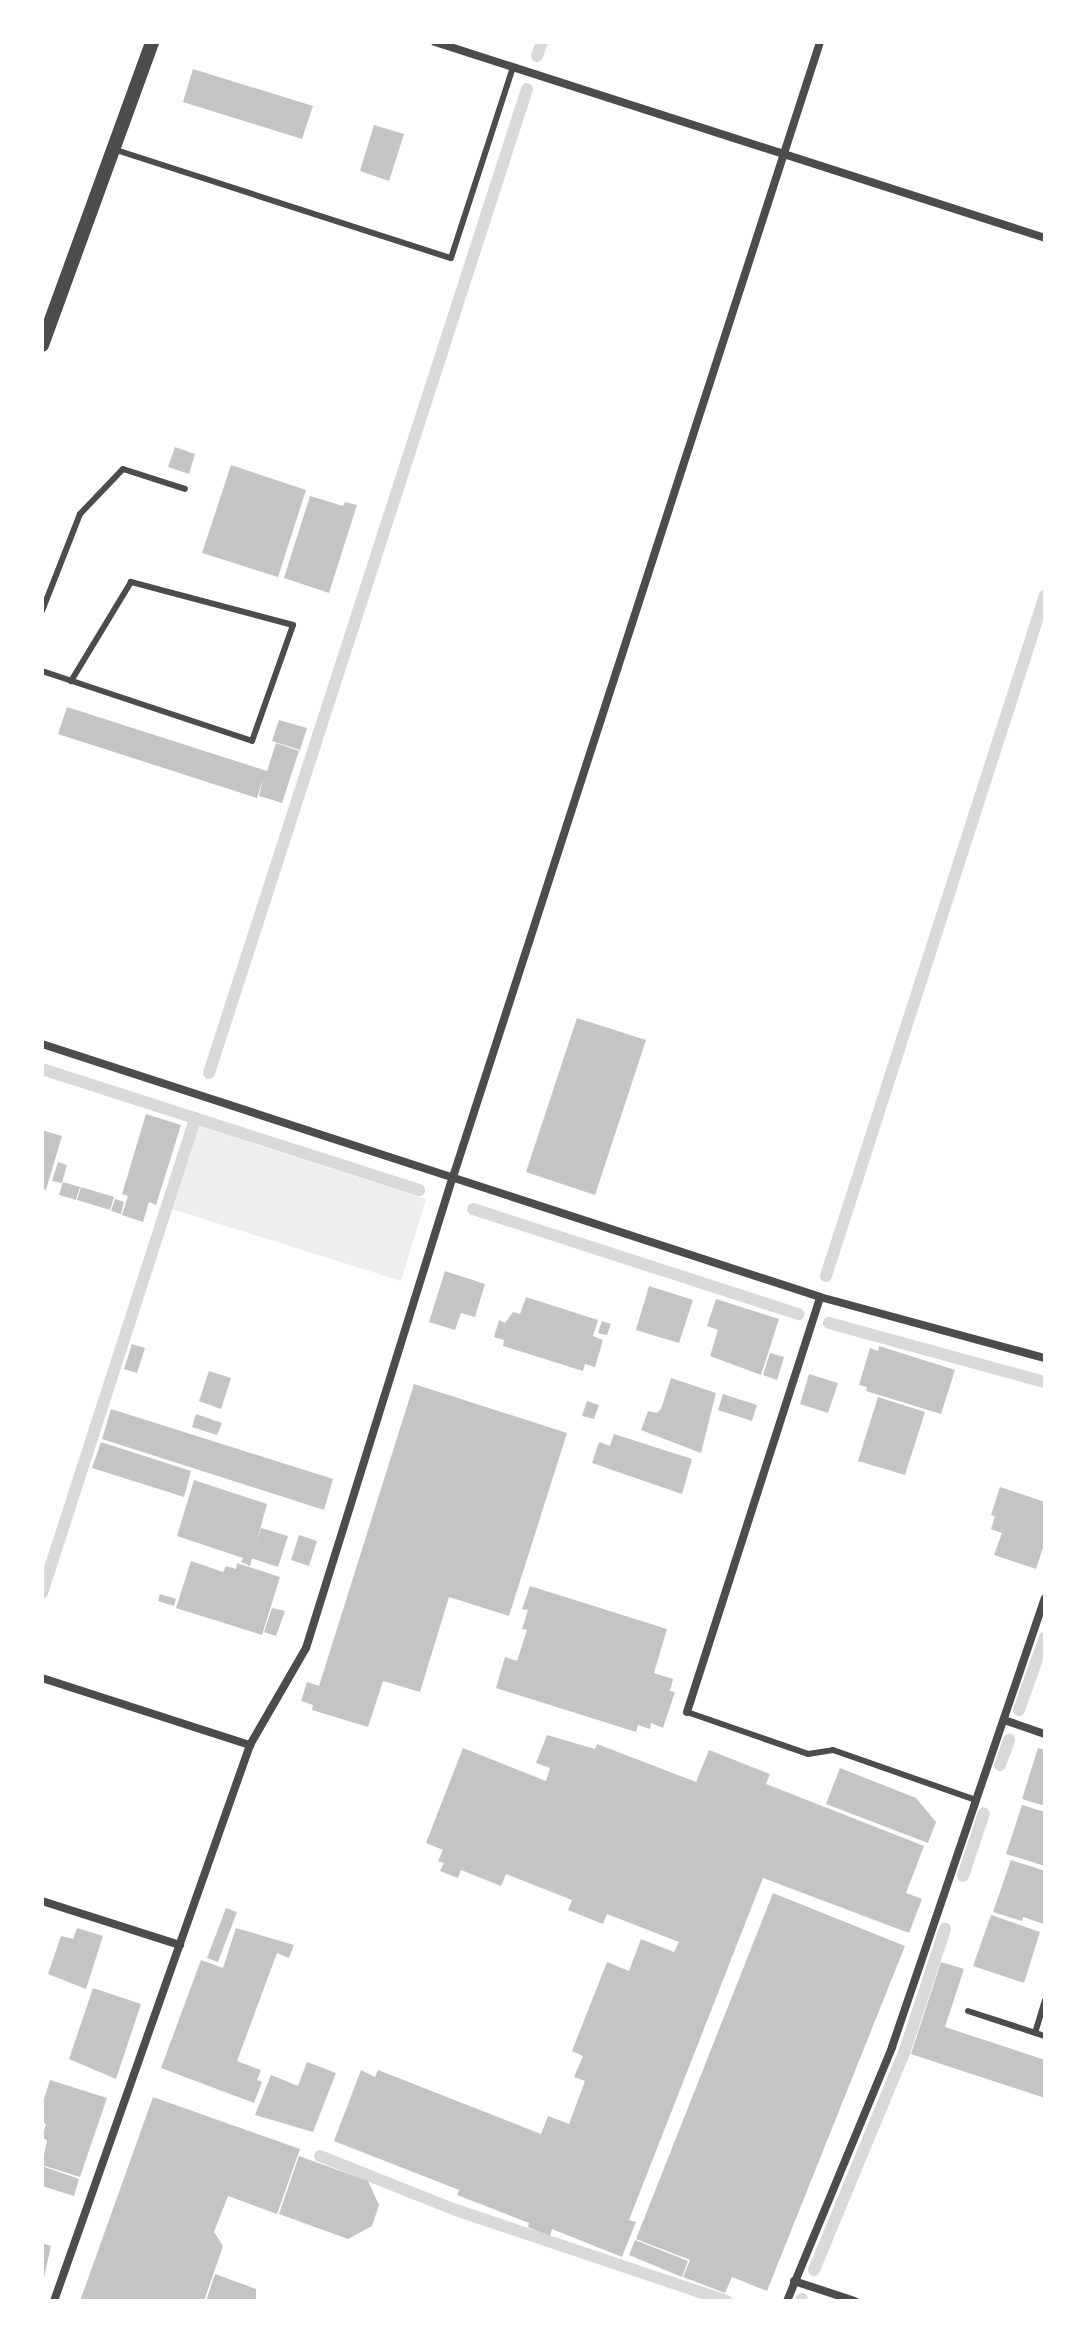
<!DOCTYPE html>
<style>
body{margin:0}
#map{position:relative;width:1087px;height:2343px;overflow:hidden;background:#fff;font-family:"Nunito Sans",sans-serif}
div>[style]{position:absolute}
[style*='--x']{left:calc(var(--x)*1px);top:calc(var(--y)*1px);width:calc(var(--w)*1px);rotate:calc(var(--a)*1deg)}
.green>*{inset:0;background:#eee}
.stream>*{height:12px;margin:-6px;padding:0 6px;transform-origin:6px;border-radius:6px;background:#d9d9d9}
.building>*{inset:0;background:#c4c4c4}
.service>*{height:6px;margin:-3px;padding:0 3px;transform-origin:3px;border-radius:3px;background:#4c4c4c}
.minor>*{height:8px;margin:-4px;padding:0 4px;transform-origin:4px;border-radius:4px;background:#4c4c4c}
.tertiary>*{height:14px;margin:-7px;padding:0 7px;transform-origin:7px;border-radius:7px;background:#4c4c4c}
span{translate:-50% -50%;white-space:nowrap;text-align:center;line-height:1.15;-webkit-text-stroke:6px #fff;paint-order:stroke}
.frame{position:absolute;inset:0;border:44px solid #fff;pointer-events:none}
</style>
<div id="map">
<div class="green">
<i style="clip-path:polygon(198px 1126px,426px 1199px,401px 1281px,172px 1209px)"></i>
</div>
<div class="stream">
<i style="--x:537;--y:56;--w:15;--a:-70"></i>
<i style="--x:42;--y:1069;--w:396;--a:17.8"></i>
<i style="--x:209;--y:1073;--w:1034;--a:-72.09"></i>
<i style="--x:473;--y:1209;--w:342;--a:17.9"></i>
<i style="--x:826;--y:1276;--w:715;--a:-72.17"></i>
<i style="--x:829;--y:1323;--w:224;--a:15.3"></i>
<i style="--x:42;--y:1593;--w:499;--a:-72.1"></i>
<i style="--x:1019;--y:1710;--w:77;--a:-70.4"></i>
<i style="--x:1000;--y:1765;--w:27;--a:-70"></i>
<i style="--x:963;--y:1876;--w:66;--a:-71.6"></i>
<i style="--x:320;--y:2156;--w:146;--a:21.7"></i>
<i style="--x:456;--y:2210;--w:286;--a:18.6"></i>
<i style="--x:814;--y:2270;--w:235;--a:-67.5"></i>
<i style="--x:904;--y:2053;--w:131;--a:-71.7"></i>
<i style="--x:802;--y:2301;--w:2;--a:-90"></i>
</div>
<div class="building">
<i style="clip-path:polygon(193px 69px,313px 106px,302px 139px,183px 102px)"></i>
<i style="clip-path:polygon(374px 125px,404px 134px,389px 181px,360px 171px)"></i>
<i style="clip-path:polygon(175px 447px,195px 454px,189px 474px,168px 467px)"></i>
<i style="clip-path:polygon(231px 465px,306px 490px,278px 577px,202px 553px)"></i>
<i style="clip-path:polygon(310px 496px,343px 506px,345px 502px,357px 505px,329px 593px,284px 578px)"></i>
<i style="clip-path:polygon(67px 707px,267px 771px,276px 743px,299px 751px,282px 803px,259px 796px,263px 779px,257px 798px,58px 734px)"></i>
<i style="clip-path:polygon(279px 720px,307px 728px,300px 750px,272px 741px)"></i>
<i style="clip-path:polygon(577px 1018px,646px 1040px,595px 1195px,526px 1172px)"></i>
<i style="clip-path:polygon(146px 1114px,181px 1125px,156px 1205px,149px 1202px,143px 1222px,122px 1215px,128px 1196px,122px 1194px)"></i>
<i style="clip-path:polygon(42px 1130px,62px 1136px,46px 1190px,42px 1189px)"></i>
<i style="clip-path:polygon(58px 1162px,67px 1165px,62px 1183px,52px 1181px)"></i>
<i style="clip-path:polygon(63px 1182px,80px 1187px,76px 1200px,59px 1195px)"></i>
<i style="clip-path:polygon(81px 1187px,114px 1197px,110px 1210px,77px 1200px)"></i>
<i style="clip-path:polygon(115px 1199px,124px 1202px,121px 1214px,111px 1211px)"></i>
<i style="clip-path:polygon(445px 1271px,485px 1284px,475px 1317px,461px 1313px,455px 1330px,429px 1322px)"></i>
<i style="clip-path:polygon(649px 1286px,693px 1300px,679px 1343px,636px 1330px)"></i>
<i style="clip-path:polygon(526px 1297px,598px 1320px,593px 1336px,603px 1340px,595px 1367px,585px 1364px,583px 1371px,503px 1346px,504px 1340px,494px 1337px,499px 1320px,505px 1323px,513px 1312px,520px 1314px)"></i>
<i style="clip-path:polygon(716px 1299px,779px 1319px,761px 1375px,710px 1356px,718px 1330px,707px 1326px)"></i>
<i style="clip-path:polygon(602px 1321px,611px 1324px,607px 1335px,598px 1333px)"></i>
<i style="clip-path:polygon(132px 1344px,145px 1348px,137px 1373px,124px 1369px)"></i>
<i style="clip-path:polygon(879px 1346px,955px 1370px,941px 1414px,866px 1391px,867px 1387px,859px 1385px,870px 1348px,878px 1351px)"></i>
<i style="clip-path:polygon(770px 1353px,784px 1357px,777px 1380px,763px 1375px)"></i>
<i style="clip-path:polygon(209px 1371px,231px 1378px,221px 1409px,199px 1401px)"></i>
<i style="clip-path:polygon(809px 1374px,838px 1383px,828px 1413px,800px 1404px)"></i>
<i style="clip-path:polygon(671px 1378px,716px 1393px,701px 1453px,641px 1430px,648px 1411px,657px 1413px,661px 1409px)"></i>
<i style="clip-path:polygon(414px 1384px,567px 1433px,509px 1616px,449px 1597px,420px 1692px,383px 1681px,368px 1727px,312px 1710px,313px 1705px,301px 1701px,307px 1682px,319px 1686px)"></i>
<i style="clip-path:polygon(723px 1394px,757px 1405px,752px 1421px,718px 1410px)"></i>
<i style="clip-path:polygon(878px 1397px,925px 1412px,905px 1475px,858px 1461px)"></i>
<i style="clip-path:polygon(587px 1401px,599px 1405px,594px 1419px,582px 1416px)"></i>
<i style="clip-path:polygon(111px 1409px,333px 1479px,324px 1510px,102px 1439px)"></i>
<i style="clip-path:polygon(196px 1414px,222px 1423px,217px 1435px,192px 1427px)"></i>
<i style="clip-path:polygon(614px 1434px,692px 1459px,682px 1494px,592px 1463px,599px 1442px,610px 1446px)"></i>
<i style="clip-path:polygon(101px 1442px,191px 1471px,184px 1497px,92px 1468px)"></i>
<i style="clip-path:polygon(194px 1480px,267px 1504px,250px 1566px,241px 1562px,243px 1558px,177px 1536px)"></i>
<i style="clip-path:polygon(1000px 1487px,1045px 1502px,1045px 1542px,1036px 1569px,994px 1555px,1002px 1533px,991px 1529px,995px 1516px,991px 1515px)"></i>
<i style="clip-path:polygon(261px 1528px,288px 1536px,278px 1567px,251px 1558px)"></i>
<i style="clip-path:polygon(299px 1535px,317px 1541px,309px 1566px,291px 1560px)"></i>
<i style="clip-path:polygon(191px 1561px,223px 1572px,226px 1566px,236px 1569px,237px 1563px,280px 1577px,262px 1635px,176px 1608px)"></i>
<i style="clip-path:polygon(530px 1586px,667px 1629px,654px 1673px,673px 1679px,670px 1691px,675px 1692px,663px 1728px,651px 1723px,650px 1729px,638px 1725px,636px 1732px,496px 1688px,505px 1657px,517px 1661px,527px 1630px,522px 1629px,528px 1610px,522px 1609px)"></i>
<i style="clip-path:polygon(160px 1594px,176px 1599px,174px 1606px,158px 1601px)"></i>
<i style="clip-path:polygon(272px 1608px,285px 1611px,276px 1636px,264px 1632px)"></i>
<i style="clip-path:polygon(547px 1735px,595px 1749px,597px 1744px,696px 1782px,709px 1750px,770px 1774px,766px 1784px,924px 1846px,906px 1893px,922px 1899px,909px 1933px,763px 1878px,629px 2220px,636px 2222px,622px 2257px,552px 2229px,550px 2236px,528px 2227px,529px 2223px,457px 2195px,459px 2190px,334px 2141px,361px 2070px,375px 2077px,378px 2070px,541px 2134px,548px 2116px,569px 2124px,585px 2081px,574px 2077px,583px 2056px,572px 2051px,607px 1962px,629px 1971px,641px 1939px,674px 1952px,679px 1942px,607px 1914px,603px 1924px,568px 1910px,572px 1900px,506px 1874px,501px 1886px,461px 1870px,458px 1878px,440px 1871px,444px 1863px,438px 1861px,443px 1850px,426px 1843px,463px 1748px,546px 1781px,550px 1768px,536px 1763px)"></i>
<i style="clip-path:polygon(1038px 1748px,1045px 1750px,1045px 1806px,1022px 1799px)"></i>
<i style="clip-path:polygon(840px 1768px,916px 1798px,936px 1822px,928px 1843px,826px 1804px)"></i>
<i style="clip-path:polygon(1022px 1805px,1045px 1812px,1045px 1866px,1006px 1854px)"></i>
<i style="clip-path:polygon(1011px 1860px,1045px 1871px,1044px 1924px,1023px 1917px,1022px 1921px,993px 1912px)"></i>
<i style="clip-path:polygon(773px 1893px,905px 1946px,767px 2291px,732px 2277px,725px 2293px,683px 2277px,690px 2260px,636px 2239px)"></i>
<i style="clip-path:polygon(226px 1908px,237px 1912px,218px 1962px,207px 1958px)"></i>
<i style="clip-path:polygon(991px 1915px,1040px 1932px,1024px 1983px,973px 1966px)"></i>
<i style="clip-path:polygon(77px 1928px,103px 1936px,86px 1989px,48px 1974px,61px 1936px,73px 1939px)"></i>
<i style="clip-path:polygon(236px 1928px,294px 1945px,289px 1958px,277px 1953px,237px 2061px,261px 2070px,257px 2080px,262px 2082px,254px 2103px,161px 2068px,201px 1960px,223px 1968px)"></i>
<i style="clip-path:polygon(941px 1962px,964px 1969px,945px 2027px,1045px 2060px,1045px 2098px,911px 2054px)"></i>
<i style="clip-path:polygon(93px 1988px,141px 2004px,116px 2079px,69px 2059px)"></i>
<i style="clip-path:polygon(307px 2062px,336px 2073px,313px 2132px,255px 2115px,271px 2075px,298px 2086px)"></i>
<i style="clip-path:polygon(50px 2080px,107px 2098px,80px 2177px,42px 2165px,47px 2140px,42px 2138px,46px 2124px,42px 2122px,42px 2105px)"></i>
<i style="clip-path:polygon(153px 2097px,300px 2149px,277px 2214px,228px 2196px,214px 2232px,223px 2246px,204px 2301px,80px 2301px)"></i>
<i style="clip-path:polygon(299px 2156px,368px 2181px,379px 2205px,372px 2226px,348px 2239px,279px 2214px)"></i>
<i style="clip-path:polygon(42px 2166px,79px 2179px,74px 2196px,42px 2186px)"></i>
<i style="clip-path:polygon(635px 2240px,688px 2261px,682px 2277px,629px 2255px)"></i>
<i style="clip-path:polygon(42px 2243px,51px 2246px,43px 2282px,42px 2282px)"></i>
<i style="clip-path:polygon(215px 2274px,256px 2289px,256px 2301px,206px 2301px)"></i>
</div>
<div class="service">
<i style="--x:113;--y:149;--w:355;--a:17.9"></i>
<i style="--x:451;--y:258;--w:201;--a:-72"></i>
<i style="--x:42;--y:611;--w:104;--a:-68.6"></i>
<i style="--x:80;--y:514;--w:62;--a:-46.3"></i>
<i style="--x:123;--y:469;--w:65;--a:17.9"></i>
<i style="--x:42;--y:671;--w:221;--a:18.4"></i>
<i style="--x:252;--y:741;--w:123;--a:-70.5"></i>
<i style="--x:293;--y:625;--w:168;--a:-165.1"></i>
<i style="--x:131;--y:582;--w:116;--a:121.2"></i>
<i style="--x:687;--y:1712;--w:128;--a:19.1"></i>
<i style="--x:808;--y:1754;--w:25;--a:-9"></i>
<i style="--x:833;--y:1750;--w:151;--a:19.3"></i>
<i style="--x:968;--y:2011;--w:81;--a:18"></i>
<i style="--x:1035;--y:2033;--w:34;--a:-73"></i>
</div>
<div class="minor">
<i style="--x:435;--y:42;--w:641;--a:17.81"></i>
<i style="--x:42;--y:1044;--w:818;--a:18.01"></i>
<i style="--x:820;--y:1297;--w:233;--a:15.2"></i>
<i style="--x:42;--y:1678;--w:219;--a:17.9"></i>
<i style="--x:687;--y:1712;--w:436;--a:-72.2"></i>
<i style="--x:1004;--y:1720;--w:43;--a:18.9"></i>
<i style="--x:42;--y:1901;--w:145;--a:17.7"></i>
<i style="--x:794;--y:2281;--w:64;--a:18.2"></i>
<i style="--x:54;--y:2301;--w:590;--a:-70.58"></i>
<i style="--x:250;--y:1745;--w:112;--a:-60"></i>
<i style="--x:306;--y:1648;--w:493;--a:-72.7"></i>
<i style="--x:453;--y:1177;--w:1193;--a:-72.08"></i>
<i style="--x:787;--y:2301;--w:275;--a:-67.5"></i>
<i style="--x:892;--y:2047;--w:474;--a:-71.2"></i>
</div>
<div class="tertiary">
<i style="--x:42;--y:345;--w:322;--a:-70"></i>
</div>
<div class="frame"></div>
</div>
